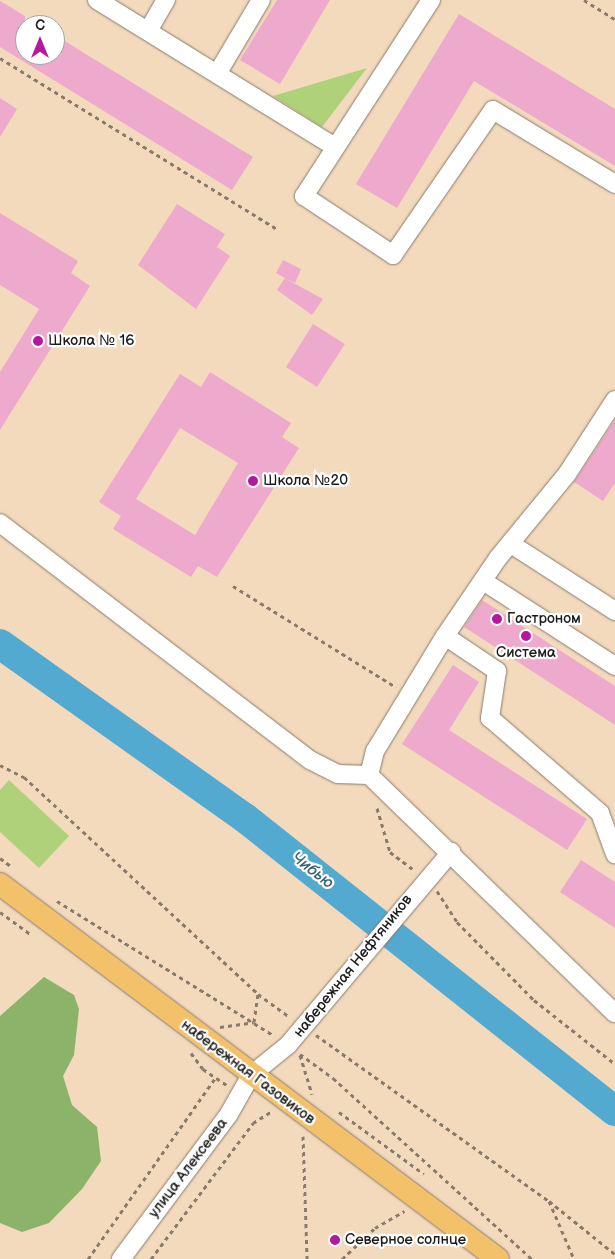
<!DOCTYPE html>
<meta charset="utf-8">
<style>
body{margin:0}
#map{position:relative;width:615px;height:1259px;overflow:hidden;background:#f3dabd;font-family:"Balsamiq Sans",sans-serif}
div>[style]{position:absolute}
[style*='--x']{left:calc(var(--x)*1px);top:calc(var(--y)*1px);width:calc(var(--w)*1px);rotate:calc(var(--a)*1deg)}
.green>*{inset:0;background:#afd17a}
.forest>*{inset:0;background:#8bb36a}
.river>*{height:30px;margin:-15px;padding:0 15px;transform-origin:15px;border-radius:15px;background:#53aad0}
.building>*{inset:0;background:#edaacc}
.path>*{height:3px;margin-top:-1.5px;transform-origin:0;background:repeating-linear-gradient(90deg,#887b6c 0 4px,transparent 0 8px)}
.roads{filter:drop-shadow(0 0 1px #887b6c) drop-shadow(0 0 1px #887b6c)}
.minor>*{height:18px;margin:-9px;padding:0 9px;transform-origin:9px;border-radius:9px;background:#fff}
.major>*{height:22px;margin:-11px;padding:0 11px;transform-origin:11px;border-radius:11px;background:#f4c16b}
.dots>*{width:14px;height:14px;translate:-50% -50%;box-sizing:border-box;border:2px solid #fff;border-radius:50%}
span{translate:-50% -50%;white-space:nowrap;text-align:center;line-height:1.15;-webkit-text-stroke:4.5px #fff;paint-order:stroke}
.poi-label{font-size:15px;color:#1c1c1c}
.left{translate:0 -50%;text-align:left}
.street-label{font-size:15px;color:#1c1c1c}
.water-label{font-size:16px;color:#386376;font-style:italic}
.north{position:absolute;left:15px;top:15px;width:50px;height:50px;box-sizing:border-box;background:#fff;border:1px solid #a4a4a4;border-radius:50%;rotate:0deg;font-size:14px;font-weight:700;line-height:20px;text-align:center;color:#1c1c1c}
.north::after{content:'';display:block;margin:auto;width:18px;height:22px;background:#b5179e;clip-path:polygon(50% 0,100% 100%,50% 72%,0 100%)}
</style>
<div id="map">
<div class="green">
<i style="clip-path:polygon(367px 68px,322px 127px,273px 96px)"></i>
<i style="clip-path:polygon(9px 780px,69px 836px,39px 868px,0 832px,0 790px)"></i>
</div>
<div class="forest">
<i style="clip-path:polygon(44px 977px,74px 995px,79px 1009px,74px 1055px,63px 1076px,72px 1105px,97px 1127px,101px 1161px,82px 1189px,49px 1223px,22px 1232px,0 1223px,0 1016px)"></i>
</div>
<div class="river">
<i style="--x:0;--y:644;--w:301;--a:35.4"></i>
<i style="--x:245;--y:818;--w:472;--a:38.4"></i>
</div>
<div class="building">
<i style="clip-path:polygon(277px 0,330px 0,280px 84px,240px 60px)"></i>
<i style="clip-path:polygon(0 1px,25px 16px,25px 55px,55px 55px,55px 35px,253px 157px,232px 190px,0 47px)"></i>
<i style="clip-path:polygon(459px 14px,615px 109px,615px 166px,474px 81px,397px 208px,356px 184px)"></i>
<i style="clip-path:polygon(0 98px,17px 109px,0 137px)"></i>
<i style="clip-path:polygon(177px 204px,225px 234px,217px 247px,230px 256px,196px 309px,138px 265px)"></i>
<i style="clip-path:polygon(0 213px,78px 261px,71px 273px,90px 286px,0 430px,0 372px,39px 309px,0 285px)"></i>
<i style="clip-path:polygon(283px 260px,301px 269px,295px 283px,286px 279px,323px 299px,312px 315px,277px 290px,285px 278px,276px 273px)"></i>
<i style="clip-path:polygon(313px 324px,345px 344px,317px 387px,286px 367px)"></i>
<i style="clip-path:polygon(evenodd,210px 372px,291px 423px,282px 437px,299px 448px,217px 577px,198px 566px,191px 577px,113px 529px,121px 516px,99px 502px,180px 374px,201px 387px,210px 372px,180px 428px,238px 463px,195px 535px,136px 499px,180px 428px)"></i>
<i style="clip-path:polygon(615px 420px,615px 483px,603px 501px,574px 482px)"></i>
<i style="clip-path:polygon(482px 600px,615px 686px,615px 725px,464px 627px)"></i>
<i style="clip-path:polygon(453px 665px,479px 682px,449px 730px,587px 819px,567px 850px,402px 744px)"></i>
<i style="clip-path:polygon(581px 860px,615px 882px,615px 928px,560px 892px)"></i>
</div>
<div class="path">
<i style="--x:584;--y:0;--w:36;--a:32"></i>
<i style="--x:0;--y:58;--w:327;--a:31.7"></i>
<i style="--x:233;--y:586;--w:192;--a:31.8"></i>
<i style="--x:0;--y:765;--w:27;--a:27"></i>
<i style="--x:24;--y:777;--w:319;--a:42.8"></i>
<i style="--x:258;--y:994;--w:39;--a:36"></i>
<i style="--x:377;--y:808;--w:46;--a:73.5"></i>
<i style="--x:390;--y:852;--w:30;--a:37"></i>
<i style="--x:0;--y:858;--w:15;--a:37"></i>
<i style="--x:437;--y:891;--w:37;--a:57"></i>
<i style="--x:457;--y:922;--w:110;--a:45.4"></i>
<i style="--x:534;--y:1000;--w:103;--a:38.3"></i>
<i style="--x:57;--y:901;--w:256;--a:31.8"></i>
<i style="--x:0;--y:912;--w:39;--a:36"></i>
<i style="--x:220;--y:1027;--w:34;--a:-8"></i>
<i style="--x:254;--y:1022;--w:28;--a:-82"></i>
<i style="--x:316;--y:1035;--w:286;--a:35.5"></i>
<i style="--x:549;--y:1201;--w:63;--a:66.7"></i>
<i style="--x:191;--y:1053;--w:20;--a:53"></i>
<i style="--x:203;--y:1069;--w:29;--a:34"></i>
<i style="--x:300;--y:1054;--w:41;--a:36"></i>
<i style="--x:333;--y:1078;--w:269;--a:42.3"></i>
<i style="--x:300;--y:1055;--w:41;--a:72.9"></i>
<i style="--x:339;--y:1112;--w:105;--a:36.1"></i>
<i style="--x:303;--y:1136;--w:123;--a:88.1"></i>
<i style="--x:549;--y:1201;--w:85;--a:38.8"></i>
<i style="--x:88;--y:1259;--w:223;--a:-54.9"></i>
<i style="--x:151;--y:1259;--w:170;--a:-53.1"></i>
<i style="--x:253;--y:1123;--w:22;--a:-32"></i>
<i style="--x:342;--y:1259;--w:45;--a:-43.2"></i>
<i style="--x:375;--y:1228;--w:34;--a:-30"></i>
</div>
<div class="roads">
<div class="minor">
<i style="--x:97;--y:0;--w:280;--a:31.7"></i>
<i style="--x:431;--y:0;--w:234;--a:122.9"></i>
<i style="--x:304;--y:196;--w:107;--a:33.5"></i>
<i style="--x:393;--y:255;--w:176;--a:-55.4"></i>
<i style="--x:493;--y:110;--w:143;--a:31.2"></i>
<i style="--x:148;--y:31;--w:36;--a:-60"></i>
<i style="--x:217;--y:74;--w:86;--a:-59.3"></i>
<i style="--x:615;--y:400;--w:88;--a:123"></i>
<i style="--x:567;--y:474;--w:109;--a:129.4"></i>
<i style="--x:498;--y:558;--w:94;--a:124.2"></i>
<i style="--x:445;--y:636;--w:135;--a:121.3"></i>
<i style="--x:375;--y:751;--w:25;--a:104"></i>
<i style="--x:369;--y:775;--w:342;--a:44.1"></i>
<i style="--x:0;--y:523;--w:390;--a:37.4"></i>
<i style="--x:310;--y:760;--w:31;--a:27"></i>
<i style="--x:338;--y:774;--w:31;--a:2"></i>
<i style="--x:511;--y:544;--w:124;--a:32.8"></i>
<i style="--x:483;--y:581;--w:157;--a:32.8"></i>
<i style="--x:445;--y:636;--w:63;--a:33.9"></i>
<i style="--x:497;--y:671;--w:48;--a:98.5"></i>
<i style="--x:490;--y:718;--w:145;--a:40.8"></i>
<i style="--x:600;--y:813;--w:44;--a:69.9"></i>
<i style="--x:121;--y:1259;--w:181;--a:-53.3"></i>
<i style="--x:229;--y:1114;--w:45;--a:-60.6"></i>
<i style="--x:251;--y:1075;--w:48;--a:-39"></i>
<i style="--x:288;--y:1045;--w:253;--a:-49.8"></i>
</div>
<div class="major">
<i style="--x:0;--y:884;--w:623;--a:36.98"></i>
</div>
</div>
<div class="dots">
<i style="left:38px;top:341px;background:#b5179e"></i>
<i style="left:253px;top:481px;background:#b5179e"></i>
<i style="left:497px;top:619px;background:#b5179e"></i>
<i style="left:526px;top:636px;background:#b5179e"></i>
<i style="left:335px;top:1240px;background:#b5179e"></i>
</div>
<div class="poi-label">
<span class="left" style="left:48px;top:341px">Школа № 16</span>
<span class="left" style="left:263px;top:481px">Школа №20</span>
<span class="left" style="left:507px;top:619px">Гастроном</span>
<span style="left:526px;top:653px">Система</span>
<span class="left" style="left:345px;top:1240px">Северное солнце</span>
</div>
<div class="street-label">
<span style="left:353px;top:966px;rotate:-51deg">набережная Нефтяников</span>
<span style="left:248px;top:1072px;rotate:37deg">набережная Газовиков</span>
<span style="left:188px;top:1168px;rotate:-53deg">улица Алексеева</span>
</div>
<div class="water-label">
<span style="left:312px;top:871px;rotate:38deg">Чибью</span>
</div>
<div class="north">С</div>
</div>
